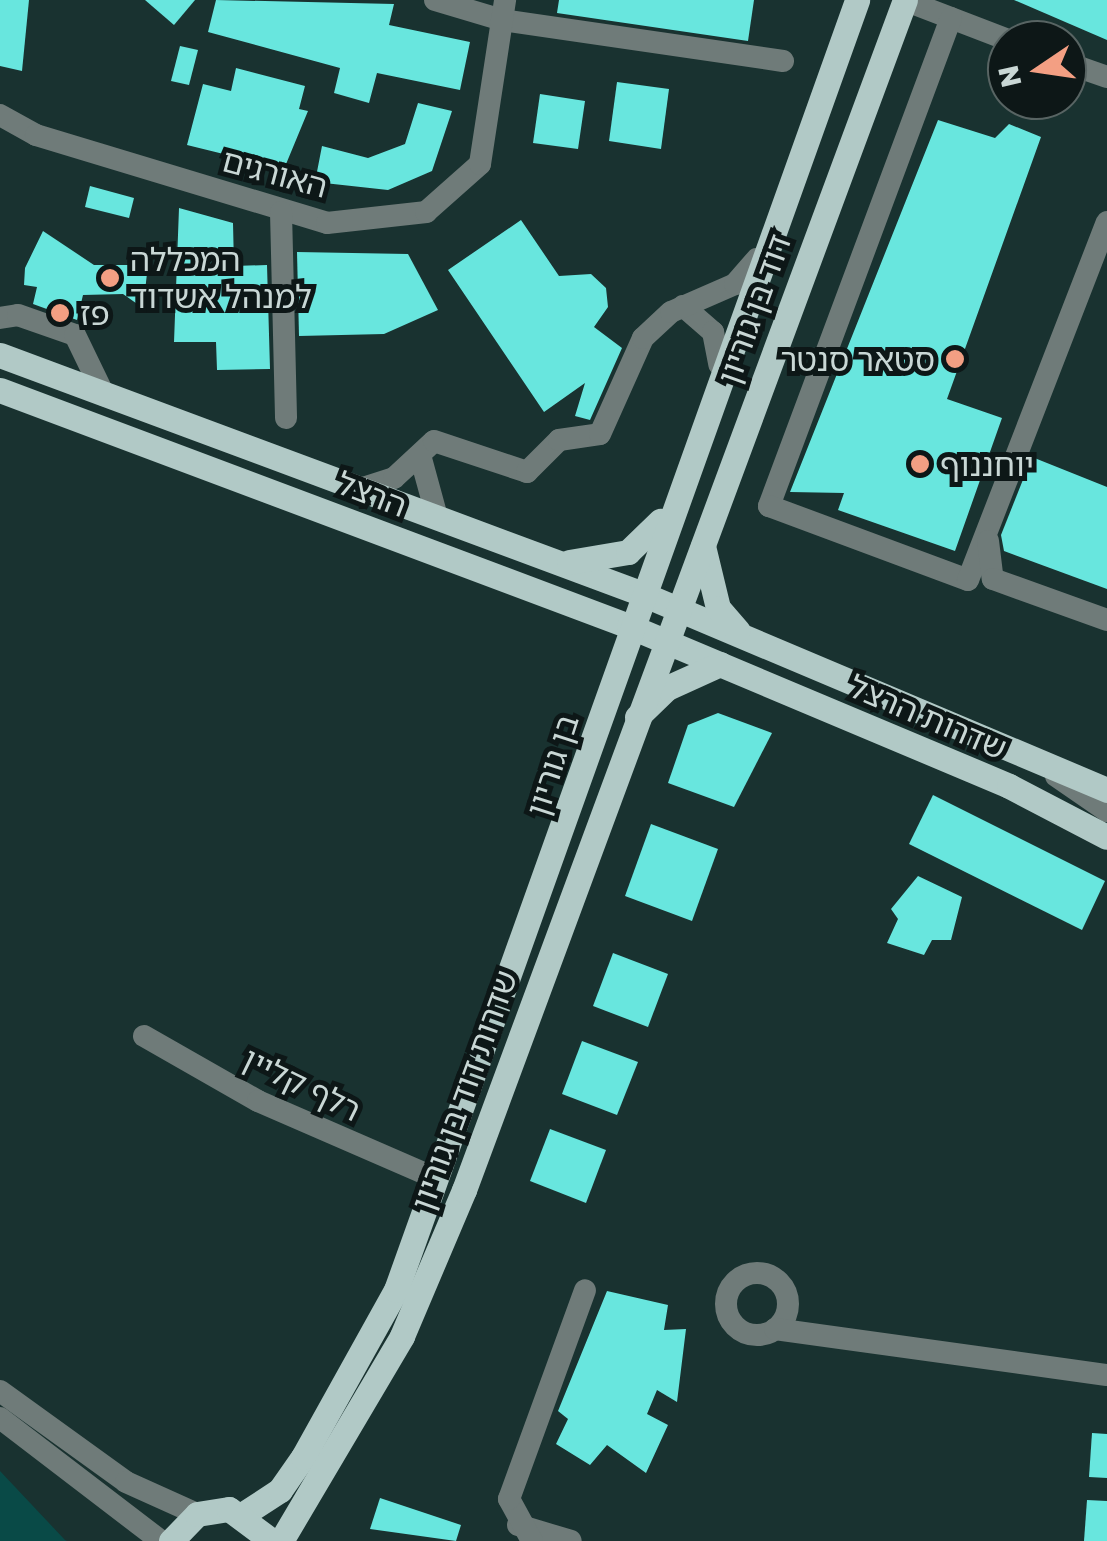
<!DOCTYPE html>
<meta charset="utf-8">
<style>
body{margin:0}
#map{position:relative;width:1107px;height:1541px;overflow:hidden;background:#193230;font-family:"Golos Text","Noto Sans Hebrew",sans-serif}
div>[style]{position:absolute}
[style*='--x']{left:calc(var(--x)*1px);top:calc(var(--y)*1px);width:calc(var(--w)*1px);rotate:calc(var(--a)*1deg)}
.green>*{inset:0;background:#094a47}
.building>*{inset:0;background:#68e6de}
.minor>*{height:22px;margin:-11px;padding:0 11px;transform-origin:11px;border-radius:11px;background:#6f7b79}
.minor>.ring{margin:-11px;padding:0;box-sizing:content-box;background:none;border:22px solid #6f7b79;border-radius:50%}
.major>*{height:25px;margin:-12.5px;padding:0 12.5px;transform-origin:12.5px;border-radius:12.5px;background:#b1c9c6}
.dots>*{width:28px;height:28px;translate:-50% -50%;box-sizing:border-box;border:5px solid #0d1717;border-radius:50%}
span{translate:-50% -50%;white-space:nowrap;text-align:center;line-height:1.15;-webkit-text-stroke:10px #0d1717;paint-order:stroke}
.street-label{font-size:32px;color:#c9d7d5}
.poi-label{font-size:32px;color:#c9d7d5}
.left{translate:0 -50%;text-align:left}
.right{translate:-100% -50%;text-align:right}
.north{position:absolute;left:987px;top:20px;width:100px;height:100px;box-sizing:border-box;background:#0d1717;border:2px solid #586463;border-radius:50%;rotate:257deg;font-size:28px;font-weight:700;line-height:40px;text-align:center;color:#c9d7d5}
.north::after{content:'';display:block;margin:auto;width:35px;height:45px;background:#f39f83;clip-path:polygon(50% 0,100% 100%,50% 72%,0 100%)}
</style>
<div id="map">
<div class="green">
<i style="clip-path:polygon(0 1471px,65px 1540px,67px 1541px,0 1541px)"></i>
</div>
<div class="building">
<i style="clip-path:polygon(0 0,29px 0,22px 71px,0 66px)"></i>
<i style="clip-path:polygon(145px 0,195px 0,174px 25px)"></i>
<i style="clip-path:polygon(216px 0,394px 4px,389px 25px,470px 42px,460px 90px,377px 73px,369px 103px,334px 93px,340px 68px,208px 32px)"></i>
<i style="clip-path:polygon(559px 0,754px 0,748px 41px,557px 13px)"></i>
<i style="clip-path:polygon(1014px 0,1107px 0,1107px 40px)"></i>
<i style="clip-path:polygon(180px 46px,198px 50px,189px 85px,171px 81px)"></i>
<i style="clip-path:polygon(236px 68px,305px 86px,299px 109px,308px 111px,284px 169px,187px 145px,203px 84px,231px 91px)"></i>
<i style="clip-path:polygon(617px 82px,669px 89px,661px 149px,609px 141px)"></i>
<i style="clip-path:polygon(540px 94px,585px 101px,578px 149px,533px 143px)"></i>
<i style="clip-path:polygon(418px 103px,452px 111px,432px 171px,388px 190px,315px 182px,322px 146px,368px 158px,405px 144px)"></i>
<i style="clip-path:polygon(938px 120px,995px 138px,1009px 124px,1041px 137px,947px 399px,1002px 418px,955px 551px,838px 510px,844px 493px,790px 492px)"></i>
<i style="clip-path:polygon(90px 186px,134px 198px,129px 218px,85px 207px)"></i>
<i style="clip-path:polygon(179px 208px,233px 223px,234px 266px,267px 265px,270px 369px,217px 370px,216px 342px,174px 342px)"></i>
<i style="clip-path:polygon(521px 220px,559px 276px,591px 274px,606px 288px,608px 307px,594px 327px,622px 348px,590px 420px,575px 416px,585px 383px,544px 412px,448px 270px)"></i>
<i style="clip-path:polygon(43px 231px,94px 265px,148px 265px,143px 308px,123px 294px,83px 295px,77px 320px,33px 304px,37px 287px,24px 285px,25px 268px)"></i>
<i style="clip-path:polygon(297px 252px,408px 254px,438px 310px,384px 334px,299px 336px)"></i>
<i style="clip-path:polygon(1032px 457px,1107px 487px,1107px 589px,1004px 551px,1001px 535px)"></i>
<i style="clip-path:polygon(718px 713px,772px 733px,734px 807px,668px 783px,688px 725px)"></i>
<i style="clip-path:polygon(933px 795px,1105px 881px,1082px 930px,909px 844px)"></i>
<i style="clip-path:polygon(651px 824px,718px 849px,692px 921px,625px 896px)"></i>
<i style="clip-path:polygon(918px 876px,962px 897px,951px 940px,932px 940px,924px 955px,887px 943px,898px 919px,891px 909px)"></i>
<i style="clip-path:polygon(613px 953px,668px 974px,648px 1027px,593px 1006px)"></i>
<i style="clip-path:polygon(582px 1041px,638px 1062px,617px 1115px,562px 1094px)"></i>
<i style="clip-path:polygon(550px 1129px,606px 1150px,586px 1203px,530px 1181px)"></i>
<i style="clip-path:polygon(607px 1291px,668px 1305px,664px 1330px,686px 1329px,677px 1402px,657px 1390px,647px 1414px,668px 1425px,646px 1473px,607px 1445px,590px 1465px,556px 1444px,568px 1419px,558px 1411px)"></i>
<i style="clip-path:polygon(1092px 1433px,1107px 1434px,1107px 1478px,1089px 1477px)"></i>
<i style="clip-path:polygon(380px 1498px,461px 1525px,456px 1541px,370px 1529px)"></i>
<i style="clip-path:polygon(1087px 1500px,1107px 1501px,1107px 1541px,1084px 1541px)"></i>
</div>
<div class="minor">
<i style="--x:435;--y:0;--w:70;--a:16.6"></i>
<i style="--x:502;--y:20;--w:284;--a:8.3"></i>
<i style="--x:904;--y:0;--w:111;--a:21"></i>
<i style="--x:951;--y:18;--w:521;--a:110.45"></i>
<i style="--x:769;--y:506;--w:212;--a:20.4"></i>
<i style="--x:968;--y:580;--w:384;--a:-68.8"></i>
<i style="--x:1067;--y:63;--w:42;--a:19.3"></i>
<i style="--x:0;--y:115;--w:41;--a:29.1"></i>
<i style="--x:36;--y:135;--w:304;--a:16.8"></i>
<i style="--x:327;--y:223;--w:100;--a:-6.3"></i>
<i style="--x:426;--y:212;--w:72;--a:-41.6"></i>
<i style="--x:480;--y:164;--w:166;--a:-81.3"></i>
<i style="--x:281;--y:212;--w:206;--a:88.6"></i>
<i style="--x:683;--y:306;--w:40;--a:41"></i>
<i style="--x:713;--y:332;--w:33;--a:79"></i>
<i style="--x:0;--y:318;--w:18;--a:-9"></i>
<i style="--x:18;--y:315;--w:60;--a:19.3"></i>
<i style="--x:75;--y:335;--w:67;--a:64.2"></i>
<i style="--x:420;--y:455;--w:64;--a:74.7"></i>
<i style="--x:360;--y:489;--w:36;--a:-18"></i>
<i style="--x:394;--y:478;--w:54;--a:-42.8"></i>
<i style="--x:434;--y:441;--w:98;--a:18.4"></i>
<i style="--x:527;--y:472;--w:45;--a:-45"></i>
<i style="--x:559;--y:440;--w:41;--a:-8.3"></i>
<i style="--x:600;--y:434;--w:105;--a:-65.9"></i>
<i style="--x:643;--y:338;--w:38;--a:-43"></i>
<i style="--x:671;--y:312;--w:70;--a:-23.6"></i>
<i style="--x:735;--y:284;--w:33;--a:-49"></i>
<i style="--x:988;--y:541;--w:38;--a:83"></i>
<i style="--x:993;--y:579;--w:121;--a:19.8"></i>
<i style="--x:1056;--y:776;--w:62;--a:34.5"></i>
<i style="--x:144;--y:1036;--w:131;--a:29.7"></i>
<i style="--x:258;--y:1101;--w:195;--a:23.5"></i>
<i class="ring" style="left:726px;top:1273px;width:40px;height:40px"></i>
<i style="--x:775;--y:1329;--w:335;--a:7.9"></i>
<i style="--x:0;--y:1391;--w:155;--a:35.8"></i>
<i style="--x:126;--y:1482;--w:78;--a:24.3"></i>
<i style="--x:0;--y:1418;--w:203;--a:37.4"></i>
<i style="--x:518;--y:1525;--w:55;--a:16.8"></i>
<i style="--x:532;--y:1541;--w:48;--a:-118.7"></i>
<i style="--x:509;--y:1499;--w:222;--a:-70"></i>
</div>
<div class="major">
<i style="--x:0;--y:355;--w:683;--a:20.4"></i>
<i style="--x:640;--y:593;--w:507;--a:22.87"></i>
<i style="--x:0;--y:390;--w:672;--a:20.57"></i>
<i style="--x:629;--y:626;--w:412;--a:22.8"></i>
<i style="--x:1009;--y:786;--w:110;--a:27.5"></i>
<i style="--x:703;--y:546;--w:64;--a:76.4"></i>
<i style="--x:718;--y:608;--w:30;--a:49"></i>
<i style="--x:569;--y:562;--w:60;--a:-9.6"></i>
<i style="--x:628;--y:552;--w:45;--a:-44.1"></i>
<i style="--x:637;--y:717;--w:42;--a:-44"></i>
<i style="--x:667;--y:688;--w:58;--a:-24.4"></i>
<i style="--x:245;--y:1513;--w:42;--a:-33.3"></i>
<i style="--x:280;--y:1490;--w:40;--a:-55.1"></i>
<i style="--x:303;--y:1457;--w:191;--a:-60.9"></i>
<i style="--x:396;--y:1290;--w:1370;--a:-70.33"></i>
<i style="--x:171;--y:1541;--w:37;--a:-46"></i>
<i style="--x:197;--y:1514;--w:32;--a:-9"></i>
<i style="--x:229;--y:1509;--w:54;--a:36.7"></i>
<i style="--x:281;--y:1541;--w:238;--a:-59.4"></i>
<i style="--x:402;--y:1336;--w:159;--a:-67"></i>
<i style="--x:464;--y:1190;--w:1269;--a:-69.67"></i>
</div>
<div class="dots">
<i style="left:110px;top:278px;background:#f39f83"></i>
<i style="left:60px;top:313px;background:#f39f83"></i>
<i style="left:955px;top:359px;background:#f39f83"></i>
<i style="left:920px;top:464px;background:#f39f83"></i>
</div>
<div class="street-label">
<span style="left:275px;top:173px;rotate:15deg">האורגים</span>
<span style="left:754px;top:309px;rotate:-70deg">דוד בן גוריון</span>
<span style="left:372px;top:494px;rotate:21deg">הרצל</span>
<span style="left:928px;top:717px;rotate:23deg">שדרות הרצל</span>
<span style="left:552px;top:765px;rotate:-72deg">בן גוריון</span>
<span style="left:302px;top:1084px;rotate:26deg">רלף קליין</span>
<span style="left:464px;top:1090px;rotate:-70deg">שדרות דוד בן גוריון</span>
</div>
<div class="poi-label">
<span class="left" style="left:130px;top:278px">המכללה<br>למנהל אשדוד</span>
<span class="left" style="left:80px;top:313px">פז</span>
<span class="right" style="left:935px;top:359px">סטאר סנטר</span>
<span class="left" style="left:940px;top:464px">יוחננוף</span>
</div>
<div class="north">N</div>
</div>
